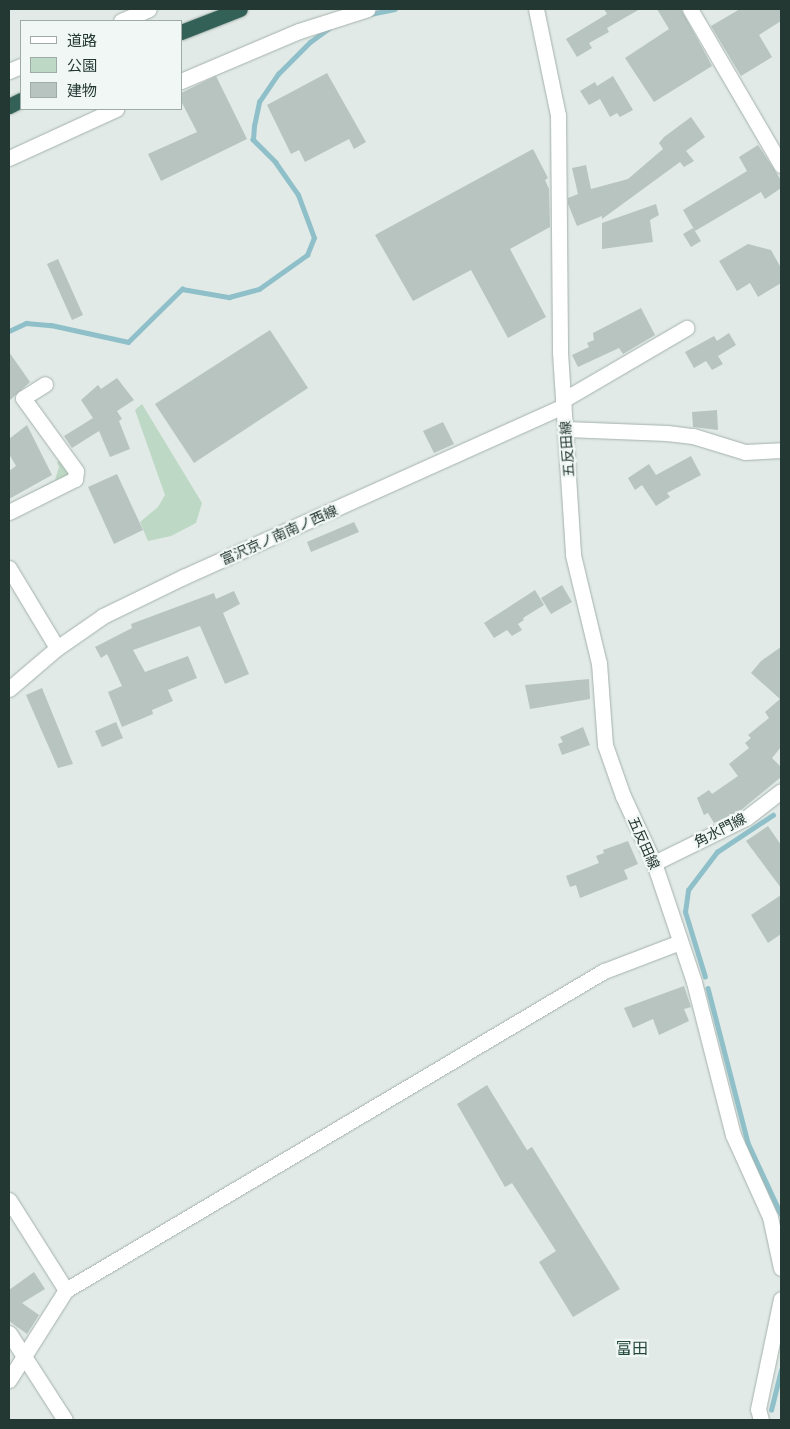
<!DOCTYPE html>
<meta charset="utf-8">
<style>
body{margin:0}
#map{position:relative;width:790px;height:1429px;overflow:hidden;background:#e1eae6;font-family:Lato,"Noto Sans JP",sans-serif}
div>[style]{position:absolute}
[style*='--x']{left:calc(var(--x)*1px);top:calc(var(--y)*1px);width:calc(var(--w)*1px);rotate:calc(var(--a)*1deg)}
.green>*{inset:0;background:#bdd8c4}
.stream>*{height:4.5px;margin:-2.25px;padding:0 2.25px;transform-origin:2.25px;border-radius:2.25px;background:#8fc0c9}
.building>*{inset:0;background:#b7c4bf}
.roads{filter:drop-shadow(0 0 1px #a5b1ad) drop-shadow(0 0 1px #a5b1ad)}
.minor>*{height:15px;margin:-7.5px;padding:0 7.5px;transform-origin:7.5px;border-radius:7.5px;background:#fff}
.highway>*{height:15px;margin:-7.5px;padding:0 7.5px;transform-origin:7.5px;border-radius:7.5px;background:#336157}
span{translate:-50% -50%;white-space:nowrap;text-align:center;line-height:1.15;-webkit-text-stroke:4.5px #f1f7f4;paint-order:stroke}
.street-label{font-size:14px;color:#243833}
.quarter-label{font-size:16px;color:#22483e}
.frame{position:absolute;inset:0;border:10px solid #243833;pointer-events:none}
.legend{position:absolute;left:20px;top:20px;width:162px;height:90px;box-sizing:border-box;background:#f1f7f4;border:1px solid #9faba7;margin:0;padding:6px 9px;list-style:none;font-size:15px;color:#243833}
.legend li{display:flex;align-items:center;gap:10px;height:25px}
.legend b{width:25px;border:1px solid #9faba7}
</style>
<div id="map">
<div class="green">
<i style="clip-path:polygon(142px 404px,202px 503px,196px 523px,171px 536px,148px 541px,140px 522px,158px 507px,165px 495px,135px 410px)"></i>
<i style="clip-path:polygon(63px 459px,73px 472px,9px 504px,55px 480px,59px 467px,57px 462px)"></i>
</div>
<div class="stream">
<i style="--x:370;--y:14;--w:25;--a:-11"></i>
<i style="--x:9;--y:331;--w:19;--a:-25"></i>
<i style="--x:26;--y:323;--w:25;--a:5"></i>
<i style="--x:51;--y:325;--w:79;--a:12.4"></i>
<i style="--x:128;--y:342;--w:76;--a:-44.5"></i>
<i style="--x:182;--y:289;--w:48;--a:9.7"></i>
<i style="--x:229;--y:297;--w:31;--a:-15"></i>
<i style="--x:259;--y:289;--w:59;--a:-35.3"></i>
<i style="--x:307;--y:255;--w:18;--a:-68"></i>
<i style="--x:314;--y:238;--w:46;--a:-110.4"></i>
<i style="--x:298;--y:195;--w:39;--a:-125"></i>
<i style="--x:276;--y:163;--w:33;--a:-135"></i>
<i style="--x:253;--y:140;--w:14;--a:-86"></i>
<i style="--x:254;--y:126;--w:25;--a:-78"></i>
<i style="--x:259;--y:102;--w:34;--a:-56"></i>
<i style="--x:278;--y:74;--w:45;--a:-45"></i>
<i style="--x:310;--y:42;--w:24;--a:-36"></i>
<i style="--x:705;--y:977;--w:68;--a:-107.1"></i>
<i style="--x:685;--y:912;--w:22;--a:-82"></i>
<i style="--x:688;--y:890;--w:48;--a:-52.7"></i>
<i style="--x:717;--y:852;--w:67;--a:-33.5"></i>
<i style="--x:708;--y:988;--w:160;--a:75.5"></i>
<i style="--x:748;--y:1143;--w:78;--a:65.1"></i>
<i style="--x:771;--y:1410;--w:41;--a:-76"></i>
</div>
<div class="building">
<i style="clip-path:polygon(604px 9px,640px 9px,607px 28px,609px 32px,589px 43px,592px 48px,577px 57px,566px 39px,607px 14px)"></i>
<i style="clip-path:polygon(657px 9px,681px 9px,712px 66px,654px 102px,625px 58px,669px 29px)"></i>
<i style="clip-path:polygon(740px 9px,781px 9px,781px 21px,759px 35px,772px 57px,741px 76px,711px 26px)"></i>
<i style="clip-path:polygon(327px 73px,366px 142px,354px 149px,349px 139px,305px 162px,299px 150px,291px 154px,267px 105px)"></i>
<i style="clip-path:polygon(216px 76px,247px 139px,161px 181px,148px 154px,197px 132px,181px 101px,181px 93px)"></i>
<i style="clip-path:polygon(613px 76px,633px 110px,620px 117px,617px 113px,610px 117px,600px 99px,589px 105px,580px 91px,595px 82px,597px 86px)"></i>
<i style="clip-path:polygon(691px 117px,705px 137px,686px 151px,694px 161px,684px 167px,680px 162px,602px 219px,602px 216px,577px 226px,568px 204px,568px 198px,578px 194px,572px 168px,586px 165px,591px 189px,628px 179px,663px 149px,659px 143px,664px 137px)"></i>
<i style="clip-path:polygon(758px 145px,781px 180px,781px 188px,765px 199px,761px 192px,695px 231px,683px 210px,747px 171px,739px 157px)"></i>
<i style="clip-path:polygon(533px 149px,548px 178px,545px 180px,549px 189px,550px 227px,510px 249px,546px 317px,508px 338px,471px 270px,413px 301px,375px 235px)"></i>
<i style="clip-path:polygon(656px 204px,659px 215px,650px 220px,653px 242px,602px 249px,602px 223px)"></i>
<i style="clip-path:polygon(693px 228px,701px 241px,691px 247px,683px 234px)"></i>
<i style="clip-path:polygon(748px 244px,771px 250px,781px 268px,781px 283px,758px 297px,750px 283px,737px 291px,719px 261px)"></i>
<i style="clip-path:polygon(58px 259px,83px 315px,72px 320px,47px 264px)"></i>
<i style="clip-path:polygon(641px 308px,655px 335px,623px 354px,619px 348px,578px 367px,572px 355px,589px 347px,587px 343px,594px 340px,593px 333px)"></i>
<i style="clip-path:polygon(270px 330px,308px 388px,194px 463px,155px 404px)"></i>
<i style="clip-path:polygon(729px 333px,736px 345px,718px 356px,723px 364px,712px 370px,706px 361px,694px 368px,685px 352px,714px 336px,717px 341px)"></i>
<i style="clip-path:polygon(9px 352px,30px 382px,9px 401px)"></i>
<i style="clip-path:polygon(117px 378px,134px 400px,117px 411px,122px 419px,119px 421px,130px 449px,110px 457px,99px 431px,72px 448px,64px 436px,93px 418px,81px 400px,98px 385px,101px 389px)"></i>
<i style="clip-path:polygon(717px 410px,718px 430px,693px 427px,692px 412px)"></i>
<i style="clip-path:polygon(443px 422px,454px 444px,434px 453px,423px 431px)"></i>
<i style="clip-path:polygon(27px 425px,52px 475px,9px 499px,9px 471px,16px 466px,9px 454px,9px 439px)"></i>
<i style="clip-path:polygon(691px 456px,701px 475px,667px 493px,670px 497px,656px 506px,642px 485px,635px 490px,628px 478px,649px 464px,656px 475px)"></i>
<i style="clip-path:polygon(117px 474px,143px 530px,114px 544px,88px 487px)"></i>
<i style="clip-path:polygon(354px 522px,359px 532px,311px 552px,307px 542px)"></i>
<i style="clip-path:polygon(562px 585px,572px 602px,551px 614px,541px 598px)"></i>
<i style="clip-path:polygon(535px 590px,544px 605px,523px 618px,524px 620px,518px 624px,522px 630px,512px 636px,507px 630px,494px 638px,484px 623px)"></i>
<i style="clip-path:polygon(234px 591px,240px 604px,223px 613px,249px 674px,225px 684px,200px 626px,133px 650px,145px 672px,188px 656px,197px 678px,168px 690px,173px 701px,152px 710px,153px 714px,122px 727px,108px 692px,122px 686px,107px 654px,101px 658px,95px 647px,132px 628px,131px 624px,214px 593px,216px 599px)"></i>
<i style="clip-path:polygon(781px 647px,781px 747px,772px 758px,781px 767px,781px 777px,741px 810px,714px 823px,708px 813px,704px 815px,697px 798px,709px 790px,712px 794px,738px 776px,729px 764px,749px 748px,745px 743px,751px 738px,748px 735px,769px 718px,765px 712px,780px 699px,751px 673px,761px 661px)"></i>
<i style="clip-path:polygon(589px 679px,590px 699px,530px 709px,525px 685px)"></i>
<i style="clip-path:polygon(42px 688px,73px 764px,58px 768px,26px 695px)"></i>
<i style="clip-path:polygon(116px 722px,123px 738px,102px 747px,95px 731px)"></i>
<i style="clip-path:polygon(583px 727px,590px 745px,562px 755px,558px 744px,563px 742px,560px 737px)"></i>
<i style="clip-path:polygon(768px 826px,781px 845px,781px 888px,746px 841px)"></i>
<i style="clip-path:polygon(628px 841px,638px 864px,624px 870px,628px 879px,580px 898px,576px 885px,570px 887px,566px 876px,599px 863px,596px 856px,604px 853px,603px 850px)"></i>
<i style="clip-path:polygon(781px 895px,781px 934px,768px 943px,751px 915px)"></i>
<i style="clip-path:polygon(684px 986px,691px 1007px,684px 1009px,689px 1021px,659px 1035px,653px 1019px,633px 1028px,624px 1008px)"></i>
<i style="clip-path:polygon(487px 1085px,527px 1150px,532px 1147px,620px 1289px,573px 1317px,539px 1262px,556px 1251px,512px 1183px,505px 1187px,457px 1104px)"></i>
<i style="clip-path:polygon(34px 1272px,45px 1289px,22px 1303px,39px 1315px,27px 1334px,9px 1321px,9px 1290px)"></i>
</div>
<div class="roads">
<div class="minor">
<i style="--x:536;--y:9;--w:108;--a:78.3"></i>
<i style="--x:558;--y:115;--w:237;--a:89.5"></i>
<i style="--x:560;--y:352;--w:203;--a:86.3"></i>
<i style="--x:573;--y:555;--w:111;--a:76.5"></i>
<i style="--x:599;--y:663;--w:82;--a:85.8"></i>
<i style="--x:605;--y:745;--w:54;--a:70.6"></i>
<i style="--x:623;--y:796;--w:74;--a:65.2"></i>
<i style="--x:654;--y:863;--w:126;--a:71.4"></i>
<i style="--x:694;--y:982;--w:158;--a:75.7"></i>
<i style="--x:733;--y:1135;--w:90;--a:65.7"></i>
<i style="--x:770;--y:1217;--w:52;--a:77.8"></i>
<i style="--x:690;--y:9;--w:181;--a:59.7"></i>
<i style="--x:121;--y:21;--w:30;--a:-23"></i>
<i style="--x:9;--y:71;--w:13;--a:-23"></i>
<i style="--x:181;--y:81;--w:128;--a:-23"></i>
<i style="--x:299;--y:31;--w:72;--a:-17.7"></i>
<i style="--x:9;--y:158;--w:118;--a:-24.6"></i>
<i style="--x:563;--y:400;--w:143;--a:-30.3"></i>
<i style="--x:566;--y:429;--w:101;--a:2.3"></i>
<i style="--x:667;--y:433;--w:26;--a:7"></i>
<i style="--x:693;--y:436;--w:54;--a:17.1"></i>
<i style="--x:745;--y:452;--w:36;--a:-3"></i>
<i style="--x:9;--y:512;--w:74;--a:-26.6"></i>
<i style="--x:75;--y:479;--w:8;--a:-83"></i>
<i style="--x:76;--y:471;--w:90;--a:-126"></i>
<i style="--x:23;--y:398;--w:26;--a:-32"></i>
<i style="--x:9;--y:568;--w:93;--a:59"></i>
<i style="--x:9;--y:689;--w:63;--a:-40.5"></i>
<i style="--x:57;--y:648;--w:56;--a:-34.8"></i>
<i style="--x:103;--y:616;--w:89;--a:-26"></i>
<i style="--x:183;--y:577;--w:417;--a:-24.2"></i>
<i style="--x:654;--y:863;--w:102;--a:-26.1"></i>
<i style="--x:746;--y:818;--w:44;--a:-37.6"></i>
<i style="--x:9;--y:1200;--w:107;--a:57.7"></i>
<i style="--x:9;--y:1333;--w:103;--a:57.2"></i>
<i style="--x:9;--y:1380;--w:107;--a:-57.7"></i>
<i style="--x:66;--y:1290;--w:625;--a:-30.67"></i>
<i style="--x:604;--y:971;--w:81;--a:-20.9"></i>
<i style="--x:761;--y:1420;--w:11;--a:-105"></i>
<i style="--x:758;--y:1409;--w:112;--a:-78.2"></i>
</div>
<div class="highway">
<i style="--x:181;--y:32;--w:63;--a:-21.3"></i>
<i style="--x:9;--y:106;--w:13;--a:-27"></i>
</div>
</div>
<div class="street-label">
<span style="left:567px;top:449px;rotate:-94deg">五反田線</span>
<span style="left:279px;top:535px;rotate:-24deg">富沢京ノ南南ノ西線</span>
<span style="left:720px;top:830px;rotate:-27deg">角水門線</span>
<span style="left:644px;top:843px;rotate:66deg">五反田線</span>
</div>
<div class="quarter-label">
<span style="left:632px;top:1348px">富田</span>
</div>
<div class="frame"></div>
<ul class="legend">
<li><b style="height:6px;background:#fff"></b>道路</li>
<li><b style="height:14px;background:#bdd8c4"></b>公園</li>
<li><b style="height:14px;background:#b7c4bf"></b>建物</li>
</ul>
</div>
